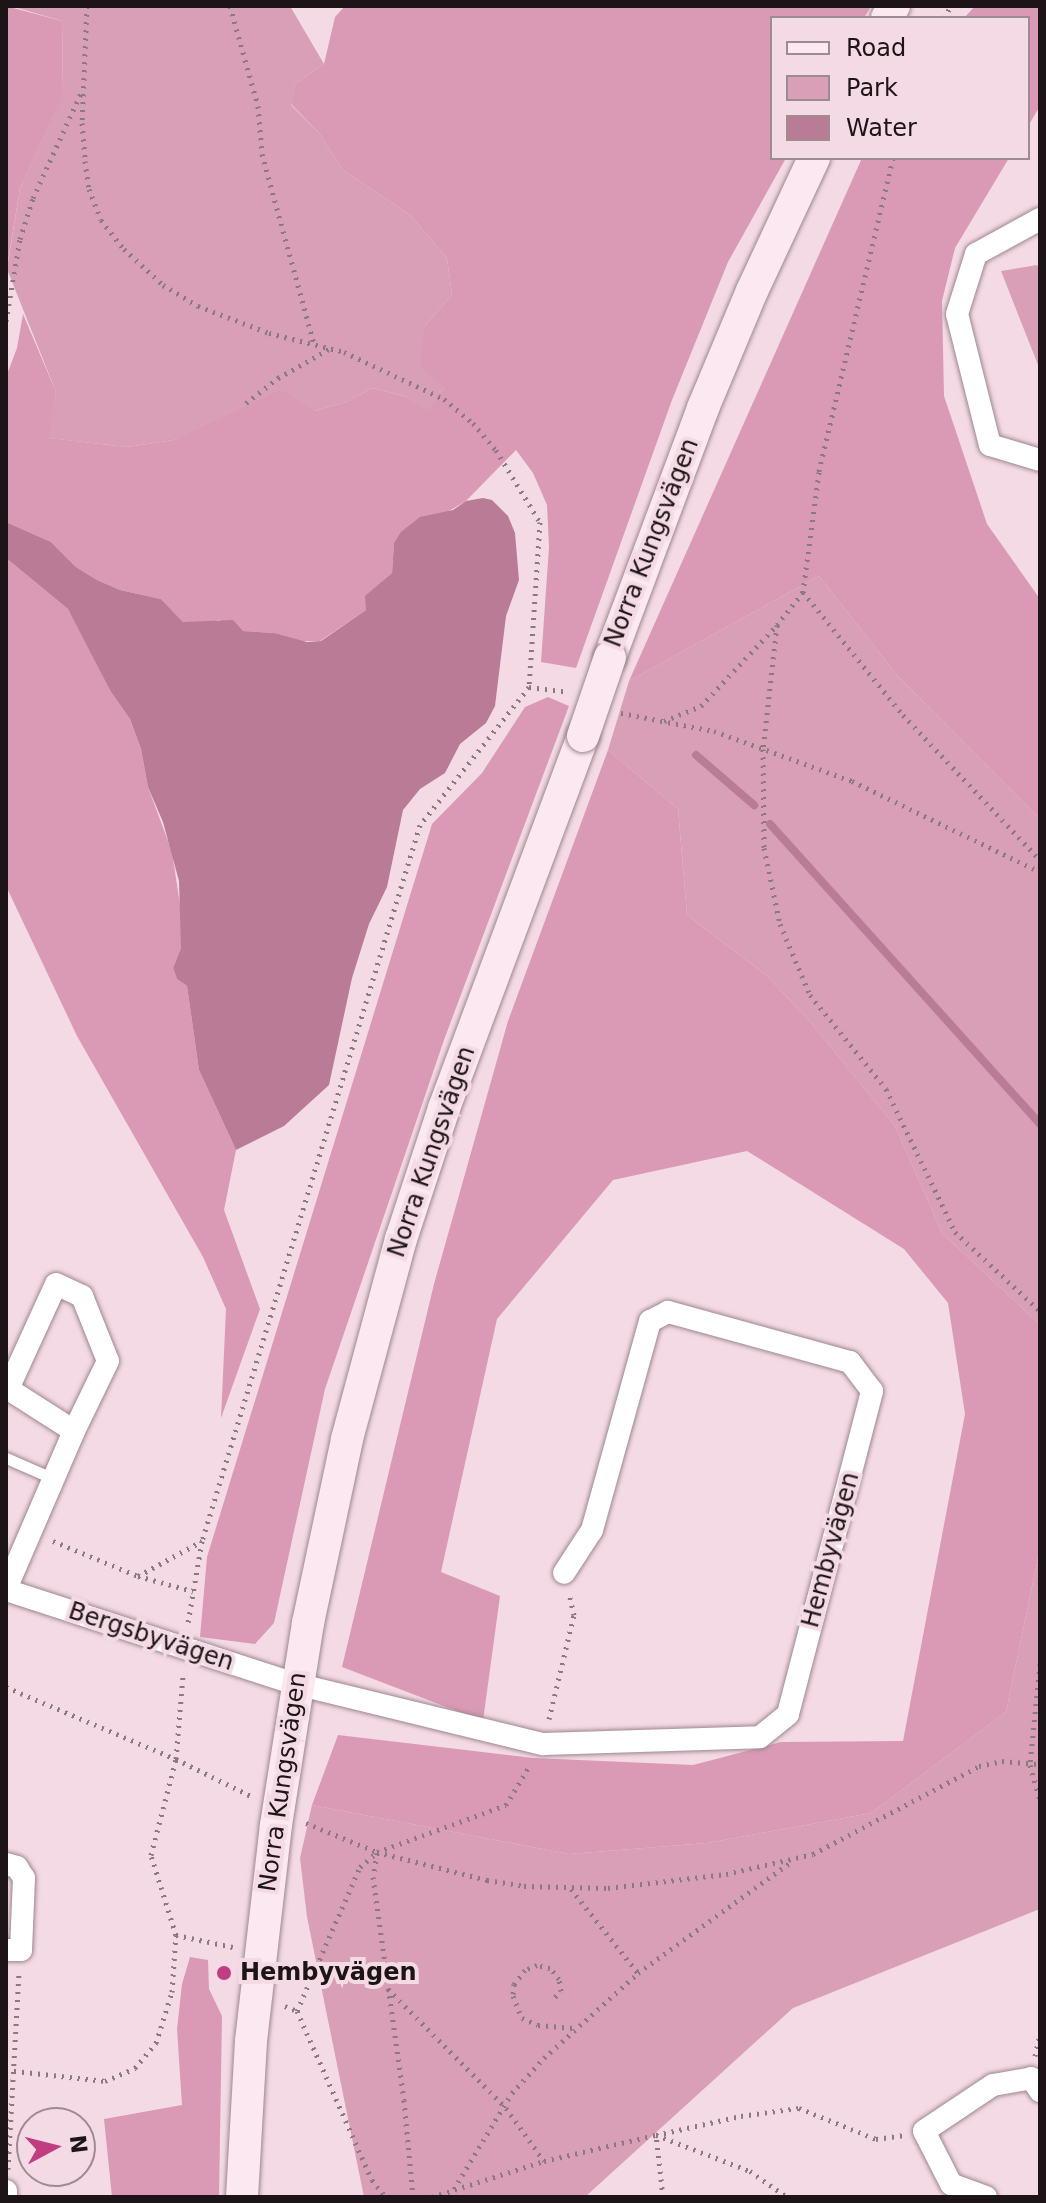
<!DOCTYPE html>
<meta charset="utf-8">
<style>
body{margin:0}
#map{position:relative;width:1046px;height:2203px;overflow:hidden;background:#f4dae4;font-family:"DejaVu Sans",sans-serif}
div>[style]{position:absolute}
[style*='--x']{left:calc(var(--x)*1px);top:calc(var(--y)*1px);width:calc(var(--w)*1px);rotate:calc(var(--a)*1deg)}
.green>*{inset:0;background:#d89fb7}
.forest>*{inset:0;background:#da9ab5}
.water>*{inset:0;background:#b97b96}
.stream>*{height:8px;margin:-4px;padding:0 4px;transform-origin:4px;border-radius:4px;background:#b97b96}
.path>*{height:5px;margin-top:-2.5px;transform-origin:0;background:repeating-linear-gradient(90deg,#8b7980 0 2px,transparent 0 8px)}
.roads{filter:drop-shadow(0 0 2px #9e8690) drop-shadow(0 0 2px #9e8690)}
.service>*{height:11px;margin:-5.5px;padding:0 5.5px;transform-origin:5.5px;border-radius:5.5px;background:#fff}
.minor>*{height:22px;margin:-11px;padding:0 11px;transform-origin:11px;border-radius:11px;background:#fff}
.secondary>*{height:32px;margin:-16px;padding:0 16px;transform-origin:16px;border-radius:16px;background:#fce8f0}
.bridges{filter:drop-shadow(0 0 2px #9e8690) drop-shadow(0 0 2px #9e8690)}
.secondary-bridge>*{height:32px;margin:-16px;padding:0 16px;transform-origin:16px;border-radius:16px;background:#fce8f0}
.dots>*{width:22px;height:22px;translate:-50% -50%;box-sizing:border-box;border:4px solid #f4dae4;border-radius:50%}
span{translate:-50% -50%;white-space:nowrap;text-align:center;line-height:1.15;-webkit-text-stroke:8px #f4dae4;paint-order:stroke}
.street-label{font-size:24px;color:#1d1417}
.poi-label{font-size:24px;color:#1d1417;font-weight:700}
.left{translate:0 -50%;text-align:left}
.frame{position:absolute;inset:0;border:8px solid #1d1417;pointer-events:none}
.legend{position:absolute;left:770px;top:16px;width:260px;height:144px;box-sizing:border-box;background:#f4dae4;border:2px solid #9e8b92;margin:0;padding:10px 14px;list-style:none;font-size:24px;color:#1d1417}
.legend li{display:flex;align-items:center;gap:16px;height:40px}
.legend b{width:40px;border:2px solid #9e8b92}
.north{position:absolute;left:16px;top:2107px;width:80px;height:80px;box-sizing:border-box;background:#f4dae4;border:2px solid #9e8b92;border-radius:50%;rotate:83deg;font-size:22px;font-weight:700;line-height:32px;text-align:center;color:#1d1417}
.north::after{content:'';display:block;margin:auto;width:28px;height:36px;background:#c13d82;clip-path:polygon(50% 0,100% 100%,50% 72%,0 100%)}
</style>
<div id="map">
<div class="green">
<i style="clip-path:polygon(11px 6px,290px 6px,324px 64px,295px 84px,291px 105px,319px 133px,343px 170px,410px 215px,447px 258px,452px 295px,424px 327px,444px 388px,427px 412px,407px 397px,372px 388px,347px 402px,314px 411px,227px 418px,174px 440px,127px 447px,48px 438px,56px 392px,7px 269px,20px 188px,63px 94px,62px 21px)"></i>
<i style="clip-path:polygon(1037px 265px,1040px 269px,1040px 370px,1001px 271px)"></i>
<i style="clip-path:polygon(819px 576px,897px 675px,1040px 819px,1040px 1325px,942px 1233px,895px 1126px,808px 1019px,766px 975px,687px 915px,678px 809px,608px 750px,629px 681px)"></i>
<i style="clip-path:polygon(1040px 1548px,1040px 1909px,793px 2008px,585px 2197px,364px 2197px,307px 1917px,300px 1858px,312px 1805px,569px 1854px,707px 1843px,871px 1813px,1006px 1712px)"></i>
</div>
<div class="forest">
<i style="clip-path:polygon(6px 6px,62px 21px,63px 95px,20px 188px,6px 273px)"></i>
<i style="clip-path:polygon(345px 6px,871px 6px,864px 18px,772px 18px,772px 158px,786px 158px,728px 262px,672px 400px,576px 668px,541px 662px,549px 547px,547px 505px,533px 473px,516px 450px,466px 501px,394px 543px,392px 573px,366px 596px,366px 610px,320px 641px,293px 641px,274px 633px,243px 631px,219px 620px,203px 624px,183px 622px,161px 599px,120px 590px,97px 580px,76px 567px,51px 542px,6px 522px,6px 377px,17px 348px,23px 314px,56px 392px,49px 438px,127px 447px,174px 440px,281px 390px,314px 411px,347px 402px,372px 388px,407px 397px,427px 411px,444px 388px,421px 367px,424px 327px,452px 295px,447px 258px,410px 215px,343px 170px,319px 133px,291px 104px,295px 84px,324px 64px,335px 17px)"></i>
<i style="clip-path:polygon(975px 6px,1040px 6px,1040px 106px,1028px 126px,1028px 18px,964px 18px)"></i>
<i style="clip-path:polygon(862px 158px,1009px 158px,955px 248px,942px 301px,944px 396px,987px 524px,1040px 599px,1040px 819px,897px 675px,819px 576px,629px 681px)"></i>
<i style="clip-path:polygon(6px 558px,68px 609px,82px 632px,111px 692px,130px 719px,141px 749px,148px 787px,172px 852px,181px 911px,181px 948px,173px 968px,177px 979px,187px 986px,199px 1070px,236px 1150px,224px 1210px,260px 1309px,221px 1418px,226px 1309px,203px 1257px,77px 1036px,6px 886px)"></i>
<i style="clip-path:polygon(548px 697px,569px 706px,444px 1040px,325px 1389px,274px 1623px,255px 1644px,200px 1637px,207px 1557px,432px 824px,482px 773px,525px 707px)"></i>
<i style="clip-path:polygon(608px 750px,678px 809px,687px 915px,766px 975px,808px 1019px,895px 1126px,942px 1233px,1040px 1325px,1040px 1548px,1006px 1712px,871px 1813px,707px 1843px,569px 1854px,312px 1805px,338px 1735px,533px 1758px,693px 1765px,781px 1742px,903px 1741px,965px 1414px,948px 1303px,904px 1249px,747px 1151px,613px 1180px,497px 1319px,441px 1572px,500px 1596px,483px 1721px,342px 1667px,434px 1284px,508px 1021px)"></i>
<i style="clip-path:polygon(190px 1957px,208px 1960px,209px 1989px,222px 2016px,219px 2197px,112px 2197px,104px 2119px,182px 2105px,177px 2029px,182px 1984px)"></i>
</div>
<div class="water">
<i style="clip-path:polygon(483px 498px,492px 500px,508px 516px,515px 533px,519px 580px,506px 616px,495px 706px,486px 723px,460px 744px,445px 773px,420px 789px,403px 810px,387px 887px,369px 924px,352px 978px,329px 1085px,284px 1126px,236px 1150px,199px 1070px,187px 986px,177px 979px,173px 968px,181px 948px,179px 881px,163px 822px,148px 787px,141px 749px,130px 719px,111px 692px,68px 609px,6px 558px,6px 522px,51px 542px,76px 567px,97px 580px,120px 590px,161px 599px,183px 622px,233px 620px,243px 631px,274px 633px,307px 642px,321px 641px,366px 610px,365px 596px,392px 573px,394px 543px,401px 532px,420px 517px,453px 510px,466px 501px)"></i>
</div>
<div class="stream">
<i style="--x:696;--y:755;--w:77;--a:40.8"></i>
<i style="--x:770;--y:824;--w:404;--a:48"></i>
</div>
<div class="path">
<i style="--x:87;--y:6;--w:117;--a:92.4"></i>
<i style="--x:82;--y:123;--w:38;--a:85"></i>
<i style="--x:85;--y:161;--w:28;--a:82"></i>
<i style="--x:89;--y:189;--w:33;--a:69"></i>
<i style="--x:101;--y:220;--w:37;--a:52"></i>
<i style="--x:124;--y:249;--w:53;--a:42.7"></i>
<i style="--x:163;--y:285;--w:41;--a:31"></i>
<i style="--x:198;--y:306;--w:76;--a:20.8"></i>
<i style="--x:269;--y:333;--w:77;--a:14.2"></i>
<i style="--x:344;--y:352;--w:110;--a:25.2"></i>
<i style="--x:444;--y:399;--w:38;--a:40"></i>
<i style="--x:473;--y:423;--w:35;--a:50"></i>
<i style="--x:496;--y:450;--w:84;--a:58.6"></i>
<i style="--x:540;--y:522;--w:165;--a:93.8"></i>
<i style="--x:529;--y:687;--w:176;--a:128.3"></i>
<i style="--x:420;--y:825;--w:748;--a:106.93"></i>
<i style="--x:202;--y:1541;--w:83;--a:99.7"></i>
<i style="--x:230;--y:6;--w:104;--a:74.4"></i>
<i style="--x:258;--y:106;--w:48;--a:85.2"></i>
<i style="--x:262;--y:154;--w:197;--a:74.7"></i>
<i style="--x:944;--y:18;--w:14;--a:-60"></i>
<i style="--x:893;--y:158;--w:323;--a:103.3"></i>
<i style="--x:819;--y:472;--w:121;--a:97.6"></i>
<i style="--x:803;--y:592;--w:159;--a:50.9"></i>
<i style="--x:903;--y:715;--w:199;--a:46.6"></i>
<i style="--x:6;--y:321;--w:83;--a:-80.3"></i>
<i style="--x:20;--y:239;--w:43;--a:-72.4"></i>
<i style="--x:33;--y:198;--w:115;--a:-65.4"></i>
<i style="--x:246;--y:403;--w:41;--a:-38"></i>
<i style="--x:278;--y:378;--w:59;--a:-29.6"></i>
<i style="--x:803;--y:592;--w:42;--a:128.2"></i>
<i style="--x:777;--y:625;--w:125;--a:96.4"></i>
<i style="--x:763;--y:749;--w:99;--a:89.4"></i>
<i style="--x:764;--y:848;--w:78;--a:78.1"></i>
<i style="--x:780;--y:924;--w:77;--a:67.1"></i>
<i style="--x:810;--y:995;--w:121;--a:51"></i>
<i style="--x:886;--y:1089;--w:159;--a:64.2"></i>
<i style="--x:955;--y:1232;--w:116;--a:42.9"></i>
<i style="--x:529;--y:687;--w:38;--a:7"></i>
<i style="--x:621;--y:713;--w:95;--a:11"></i>
<i style="--x:714;--y:731;--w:147;--a:19.9"></i>
<i style="--x:852;--y:781;--w:209;--a:25.8"></i>
<i style="--x:664;--y:721;--w:40;--a:-22"></i>
<i style="--x:701;--y:706;--w:110;--a:-46.8"></i>
<i style="--x:53;--y:1541;--w:92;--a:22.4"></i>
<i style="--x:138;--y:1576;--w:57;--a:15.3"></i>
<i style="--x:138;--y:1576;--w:73;--a:-28.7"></i>
<i style="--x:1040;--y:1664;--w:101;--a:95.7"></i>
<i style="--x:1030;--y:1765;--w:37;--a:74"></i>
<i style="--x:6;--y:1687;--w:185;--a:23"></i>
<i style="--x:176;--y:1759;--w:84;--a:26.3"></i>
<i style="--x:549;--y:1719;--w:107;--a:-76.5"></i>
<i style="--x:574;--y:1615;--w:23;--a:-103"></i>
<i style="--x:306;--y:1823;--w:77;--a:22.2"></i>
<i style="--x:377;--y:1852;--w:114;--a:14.3"></i>
<i style="--x:487;--y:1880;--w:37;--a:9"></i>
<i style="--x:524;--y:1886;--w:84;--a:1.4"></i>
<i style="--x:608;--y:1888;--w:119;--a:-6.8"></i>
<i style="--x:726;--y:1874;--w:89;--a:-12.9"></i>
<i style="--x:813;--y:1854;--w:188;--a:-27.9"></i>
<i style="--x:979;--y:1766;--w:24;--a:-12"></i>
<i style="--x:1002;--y:1761;--w:38;--a:5"></i>
<i style="--x:377;--y:1853;--w:24;--a:99"></i>
<i style="--x:373;--y:1877;--w:225;--a:82.1"></i>
<i style="--x:404;--y:2100;--w:97;--a:84.7"></i>
<i style="--x:571;--y:1889;--w:107;--a:51.4"></i>
<i style="--x:176;--y:1935;--w:58;--a:11.9"></i>
<i style="--x:388;--y:1989;--w:168;--a:45.2"></i>
<i style="--x:506;--y:2108;--w:65;--a:54.4"></i>
<i style="--x:555;--y:1997;--w:8;--a:-45"></i>
<i style="--x:561;--y:1991;--w:12;--a:-99"></i>
<i style="--x:559;--y:1979;--w:14;--a:-129"></i>
<i style="--x:550;--y:1968;--w:13;--a:-167"></i>
<i style="--x:537;--y:1965;--w:13;--a:157"></i>
<i style="--x:525;--y:1970;--w:18;--a:128"></i>
<i style="--x:514;--y:1984;--w:12;--a:95"></i>
<i style="--x:513;--y:1996;--w:24;--a:68"></i>
<i style="--x:522;--y:2018;--w:17;--a:24"></i>
<i style="--x:538;--y:2025;--w:38;--a:5"></i>
<i style="--x:285;--y:2006;--w:13;--a:23"></i>
<i style="--x:297;--y:2011;--w:185;--a:66.1"></i>
<i style="--x:372;--y:2180;--w:22;--a:51"></i>
<i style="--x:297;--y:2011;--w:157;--a:-66.4"></i>
<i style="--x:360;--y:1867;--w:23;--a:-41"></i>
<i style="--x:377;--y:1852;--w:137;--a:-20"></i>
<i style="--x:506;--y:1805;--w:47;--a:-59"></i>
<i style="--x:1035;--y:2056;--w:23;--a:-77"></i>
<i style="--x:6;--y:2070;--w:100;--a:6.3"></i>
<i style="--x:105;--y:2081;--w:33;--a:-23"></i>
<i style="--x:135;--y:2068;--w:33;--a:-50"></i>
<i style="--x:156;--y:2043;--w:53;--a:-72.6"></i>
<i style="--x:172;--y:1992;--w:57;--a:-86"></i>
<i style="--x:176;--y:1935;--w:84;--a:-107.4"></i>
<i style="--x:151;--y:1855;--w:99;--a:-75.4"></i>
<i style="--x:176;--y:1759;--w:83;--a:-85.2"></i>
<i style="--x:8;--y:2169;--w:198;--a:-86.8"></i>
<i style="--x:454;--y:2189;--w:112;--a:-58.9"></i>
<i style="--x:512;--y:2093;--w:47;--a:-47.6"></i>
<i style="--x:544;--y:2058;--w:127;--a:-42.1"></i>
<i style="--x:638;--y:1973;--w:189;--a:-36"></i>
<i style="--x:432;--y:2197;--w:118;--a:-17.8"></i>
<i style="--x:544;--y:2161;--w:115;--a:-13.1"></i>
<i style="--x:656;--y:2135;--w:101;--a:21"></i>
<i style="--x:750;--y:2171;--w:45;--a:35.1"></i>
<i style="--x:663;--y:2197;--w:62;--a:-96.4"></i>
<i style="--x:656;--y:2135;--w:87;--a:-12.6"></i>
<i style="--x:741;--y:2116;--w:59;--a:-7.9"></i>
<i style="--x:799;--y:2108;--w:83;--a:21.9"></i>
<i style="--x:876;--y:2139;--w:27;--a:-8"></i>
</div>
<div class="roads">
<div class="service">
<i style="--x:6;--y:1458;--w:52;--a:23.6"></i>
</div>
<div class="minor">
<i style="--x:1040;--y:219;--w:73;--a:151.3"></i>
<i style="--x:976;--y:254;--w:63;--a:107.6"></i>
<i style="--x:957;--y:314;--w:135;--a:75.9"></i>
<i style="--x:990;--y:445;--w:52;--a:16.7"></i>
<i style="--x:56;--y:1284;--w:29;--a:25"></i>
<i style="--x:82;--y:1296;--w:70;--a:68.2"></i>
<i style="--x:108;--y:1361;--w:78;--a:115.9"></i>
<i style="--x:74;--y:1431;--w:78;--a:-147.5"></i>
<i style="--x:8;--y:1389;--w:115;--a:-65.4"></i>
<i style="--x:6;--y:1589;--w:172;--a:-66.7"></i>
<i style="--x:6;--y:1590;--w:305;--a:18"></i>
<i style="--x:296;--y:1684;--w:254;--a:13.7"></i>
<i style="--x:543;--y:1744;--w:217;--a:-1.8"></i>
<i style="--x:760;--y:1737;--w:36;--a:-39"></i>
<i style="--x:788;--y:1714;--w:334;--a:-75.4"></i>
<i style="--x:872;--y:1391;--w:36;--a:-127"></i>
<i style="--x:850;--y:1362;--w:189;--a:-164.6"></i>
<i style="--x:668;--y:1312;--w:20;--a:153"></i>
<i style="--x:650;--y:1321;--w:217;--a:105.5"></i>
<i style="--x:592;--y:1530;--w:51;--a:123.1"></i>
<i style="--x:6;--y:1864;--w:11;--a:15"></i>
<i style="--x:17;--y:1867;--w:13;--a:58"></i>
<i style="--x:24;--y:1878;--w:72;--a:92.4"></i>
<i style="--x:21;--y:1950;--w:15;--a:180"></i>
<i style="--x:6;--y:2191;--w:6;--a:90"></i>
<i style="--x:986;--y:2197;--w:37;--a:-160"></i>
<i style="--x:951;--y:2184;--w:59;--a:-117"></i>
<i style="--x:924;--y:2131;--w:83;--a:-33.7"></i>
<i style="--x:993;--y:2085;--w:39;--a:-10"></i>
<i style="--x:1031;--y:2078;--w:16;--a:55"></i>
</div>
<div class="secondary">
<i style="--x:887;--y:18;--w:14;--a:-60"></i>
<i style="--x:610;--y:657;--w:266;--a:-69.5"></i>
<i style="--x:703;--y:408;--w:127;--a:-67.3"></i>
<i style="--x:752;--y:291;--w:147;--a:-65"></i>
<i style="--x:242;--y:2197;--w:156;--a:-86.7"></i>
<i style="--x:251;--y:2041;--w:217;--a:-83.4"></i>
<i style="--x:276;--y:1825;--w:205;--a:-81"></i>
<i style="--x:308;--y:1623;--w:188;--a:-78"></i>
<i style="--x:347;--y:1439;--w:207;--a:-74.9"></i>
<i style="--x:401;--y:1239;--w:138;--a:-71.8"></i>
<i style="--x:444;--y:1108;--w:397;--a:-69.5"></i>
</div>
</div>
<div class="bridges">
<div class="secondary-bridge">
<i style="--x:583;--y:736;--w:83;--a:-71.1"></i>
</div>
</div>
<div class="dots">
<i style="left:224px;top:1973px;background:#c13d82"></i>
</div>
<div class="street-label">
<span style="left:652px;top:543px;rotate:-69deg">Norra Kungsvägen</span>
<span style="left:432px;top:1152px;rotate:-71deg">Norra Kungsvägen</span>
<span style="left:831px;top:1550px;rotate:-75deg">Hembyvägen</span>
<span style="left:151px;top:1637px;rotate:18deg">Bergsbyvägen</span>
<span style="left:283px;top:1782px;rotate:-82deg">Norra Kungsvägen</span>
</div>
<div class="poi-label">
<span class="left" style="left:240px;top:1973px">Hembyvägen</span>
</div>
<div class="frame"></div>
<ul class="legend">
<li><b style="height:10px;background:#fce8f0"></b>Road</li>
<li><b style="height:22px;background:#d89fb7"></b>Park</li>
<li><b style="height:22px;background:#b97b96"></b>Water</li>
</ul>
<div class="north">N</div>
</div>
